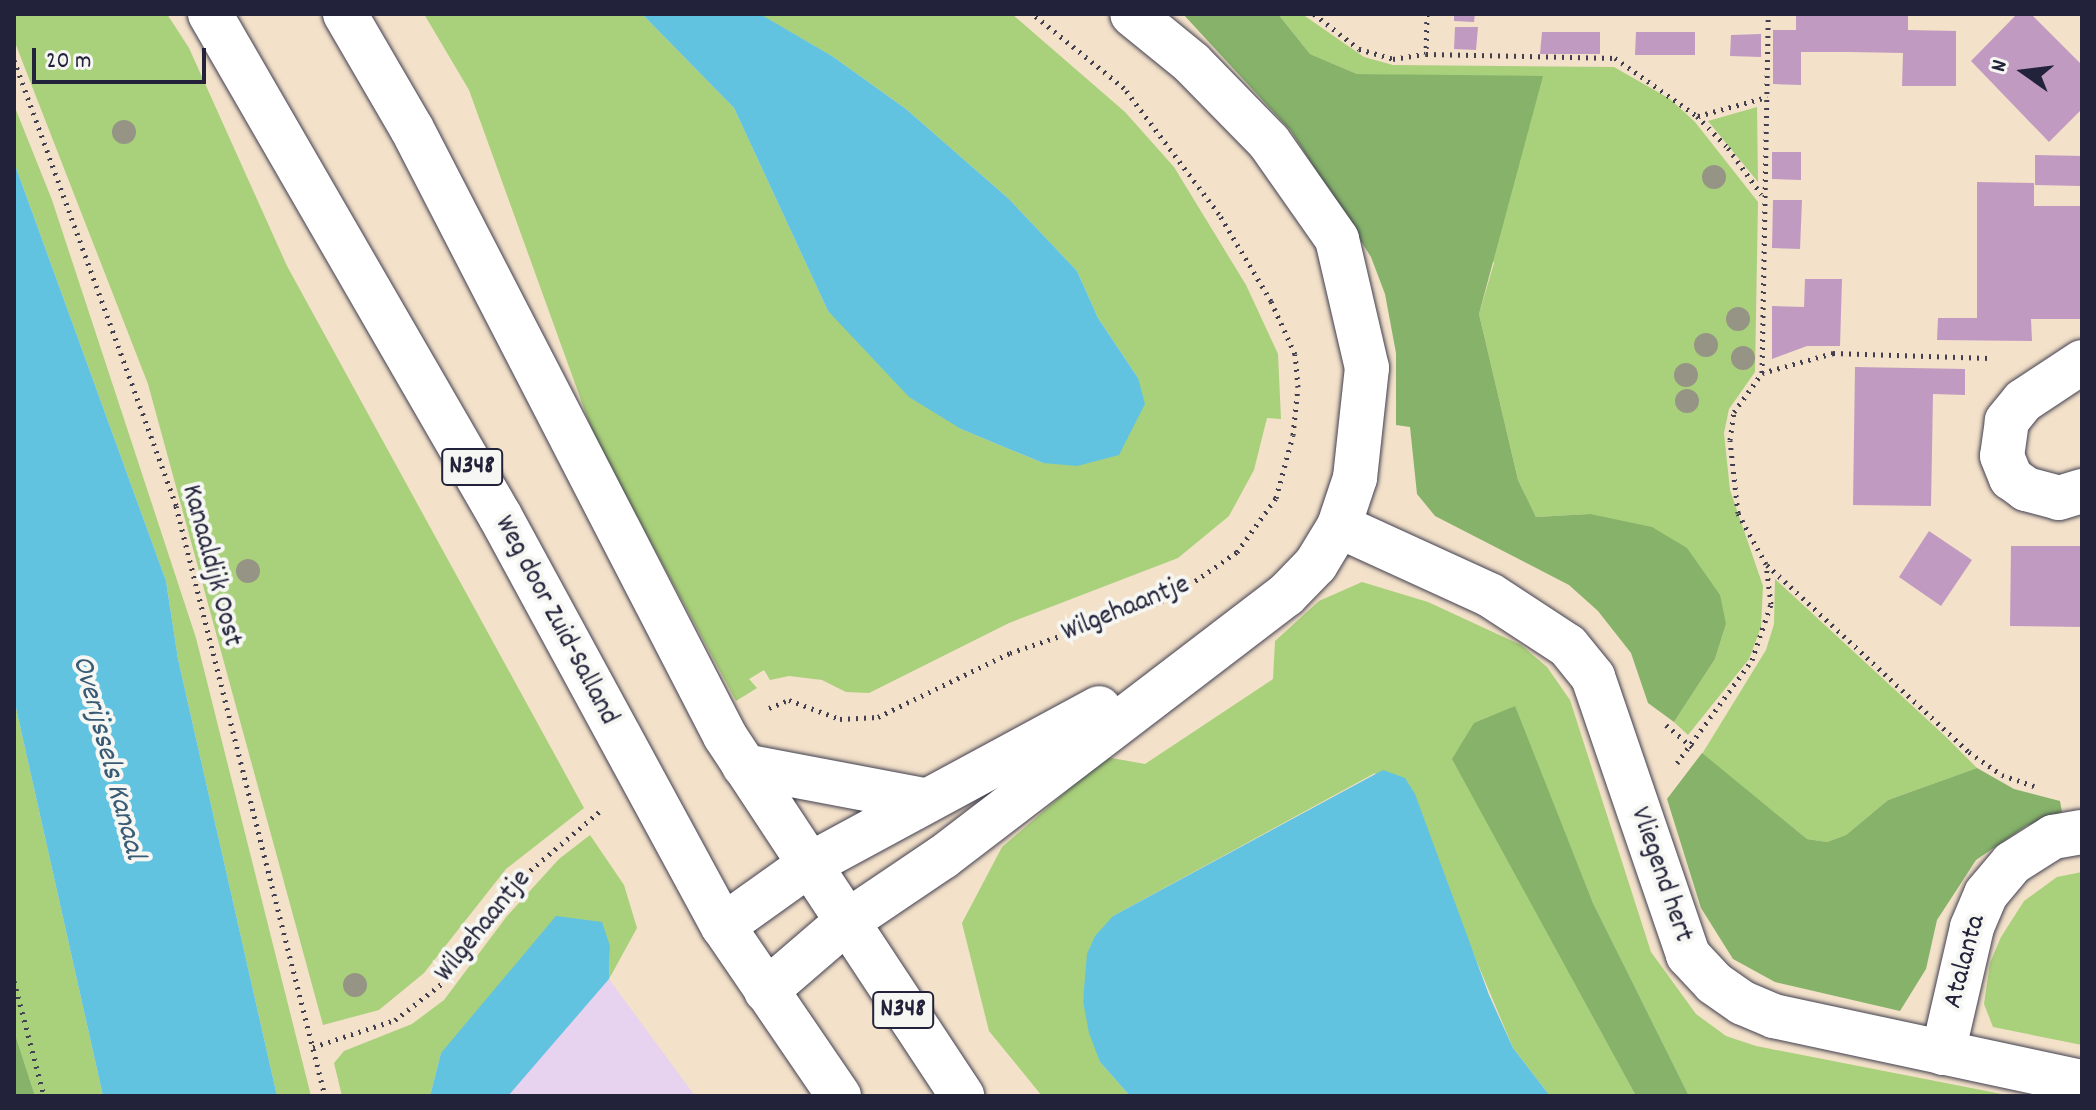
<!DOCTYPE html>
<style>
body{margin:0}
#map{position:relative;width:2096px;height:1110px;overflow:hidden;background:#f3e1c9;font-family:Dekko,sans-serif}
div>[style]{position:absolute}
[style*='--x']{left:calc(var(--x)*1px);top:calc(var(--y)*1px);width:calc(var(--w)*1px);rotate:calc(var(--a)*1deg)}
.built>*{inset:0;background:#e7d2ef}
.green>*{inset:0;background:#a9d07a}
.forest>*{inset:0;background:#86b26a}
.water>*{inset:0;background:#62c3e1}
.building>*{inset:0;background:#c19ac1}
.path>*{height:5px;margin-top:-2.5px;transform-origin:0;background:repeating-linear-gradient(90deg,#413f50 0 2px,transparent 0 8px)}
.roads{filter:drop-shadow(0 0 2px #413f50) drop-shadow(0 0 2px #413f50)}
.minor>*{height:44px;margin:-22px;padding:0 22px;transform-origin:22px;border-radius:22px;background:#fff}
.major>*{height:44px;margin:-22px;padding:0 22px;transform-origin:22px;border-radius:22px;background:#fff}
.trees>*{width:24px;height:24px;margin:-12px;border-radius:50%;background:#969585}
span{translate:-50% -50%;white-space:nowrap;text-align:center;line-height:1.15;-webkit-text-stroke:8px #f6f6f2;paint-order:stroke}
.shield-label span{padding:2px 6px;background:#f6f6f2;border:2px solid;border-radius:6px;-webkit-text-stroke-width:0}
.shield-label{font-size:26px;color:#22223b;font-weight:700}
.street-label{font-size:28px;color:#22223b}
.water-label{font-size:30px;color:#385a75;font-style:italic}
.frame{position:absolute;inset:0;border:16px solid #22223b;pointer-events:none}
.north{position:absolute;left:1984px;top:32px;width:80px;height:80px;-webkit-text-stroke:6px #f6f6f2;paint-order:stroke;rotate:284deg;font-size:22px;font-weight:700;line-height:32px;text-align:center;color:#22223b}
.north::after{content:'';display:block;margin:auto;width:28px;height:36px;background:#22223b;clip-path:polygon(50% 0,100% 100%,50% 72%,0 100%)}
.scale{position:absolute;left:32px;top:48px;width:174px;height:36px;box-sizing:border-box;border:4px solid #22223b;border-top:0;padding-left:10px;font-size:24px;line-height:28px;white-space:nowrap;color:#22223b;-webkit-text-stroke:6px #f6f6f2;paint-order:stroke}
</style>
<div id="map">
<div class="built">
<i style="clip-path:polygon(609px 979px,695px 1096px,508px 1096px,535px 1063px)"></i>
</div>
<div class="green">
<i style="clip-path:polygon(14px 14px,167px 14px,189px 48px,287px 266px,584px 808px,506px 869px,424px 973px,379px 1010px,323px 1025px,148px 384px,14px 40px)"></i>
<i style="clip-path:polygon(424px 14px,642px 14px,734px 108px,828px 311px,961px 429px,1043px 463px,1138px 378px,1098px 318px,1077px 271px,1009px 199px,906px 109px,832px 56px,759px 14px,1012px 14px,1125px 112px,1174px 167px,1246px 285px,1278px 354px,1281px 419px,1267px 418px,1254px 470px,1229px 516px,1178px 558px,1009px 623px,869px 693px,846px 692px,822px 680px,789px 676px,770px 680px,764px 670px,749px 679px,757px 688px,736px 701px,594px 436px,469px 90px)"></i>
<i style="clip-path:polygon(1278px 14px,1302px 14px,1364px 57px,1393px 65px,1614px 67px,1670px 99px,1695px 122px,1758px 202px,1755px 372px,1729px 409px,1724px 433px,1730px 490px,1763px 586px,1761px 627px,1749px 659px,1688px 735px,1674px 722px,1715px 659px,1726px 624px,1590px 514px,1536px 517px,1518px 480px,1479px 314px,1494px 263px,1397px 75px,1357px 74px,1310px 54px)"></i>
<i style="clip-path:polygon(14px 105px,52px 200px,196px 638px,311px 1096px,277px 1096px,178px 659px,166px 581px,14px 162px)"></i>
<i style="clip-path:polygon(1757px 107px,1758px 182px,1708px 121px)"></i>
<i style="clip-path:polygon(1775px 579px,1946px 737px,1977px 768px,1888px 800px,1846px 835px,1827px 842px,1807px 839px,1702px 754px,1766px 650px,1774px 624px)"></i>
<i style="clip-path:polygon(1362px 582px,1428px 602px,1521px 645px,1547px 667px,1570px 700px,1651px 952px,1696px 1014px,1726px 1036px,1756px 1046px,2012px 1096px,1689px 1096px,1593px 903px,1514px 706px,1453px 759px,1636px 1096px,1550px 1096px,1513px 1048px,1467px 938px,1375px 773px,1113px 916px,1087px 969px,1083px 1001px,1100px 1062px,1130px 1096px,1042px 1096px,989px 1031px,962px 923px,1002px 847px,1106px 757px,1145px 764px,1273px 679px,1275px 641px,1319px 601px)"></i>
<i style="clip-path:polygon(14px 699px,103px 1096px,35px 1096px,14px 1031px)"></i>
<i style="clip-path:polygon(590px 835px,624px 885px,637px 928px,609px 979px,610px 946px,441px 1053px,430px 1096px,342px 1096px,334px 1063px,344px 1051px,412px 1024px,444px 1000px,507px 916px,559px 859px)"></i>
<i style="clip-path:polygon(2082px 872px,2082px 1045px,1993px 1027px,1984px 1004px,1990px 963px,2001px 937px,2024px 901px,2057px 877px)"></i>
</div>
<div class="forest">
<i style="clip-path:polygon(1183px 14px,1278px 14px,1310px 54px,1357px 74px,1543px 76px,1479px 314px,1518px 480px,1536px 517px,1590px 514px,1652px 527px,1687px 548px,1720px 595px,1726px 624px,1715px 659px,1674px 722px,1648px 703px,1631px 653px,1598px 611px,1569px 585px,1435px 516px,1417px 494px,1410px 427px,1396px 425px,1396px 353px,1385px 294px,1371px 257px,1291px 131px)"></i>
<i style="clip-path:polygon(1515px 706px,1593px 903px,1689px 1096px,1636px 1096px,1452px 759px,1474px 723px)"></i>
<i style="clip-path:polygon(1702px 753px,1807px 839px,1827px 842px,1846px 835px,1888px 800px,1977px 768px,2014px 789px,2060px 801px,2062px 812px,2026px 826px,1976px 860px,1937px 920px,1926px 969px,1900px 1011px,1775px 982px,1733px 959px,1701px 908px,1667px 799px)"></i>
<i style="clip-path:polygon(14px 1031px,35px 1096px,14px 1096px)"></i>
</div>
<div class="water">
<i style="clip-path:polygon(642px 14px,760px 14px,832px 56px,906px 109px,1009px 199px,1077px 271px,1098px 318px,1138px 378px,1145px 404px,1119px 455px,1077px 466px,1043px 463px,961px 429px,909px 397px,828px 311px,734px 108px)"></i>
<i style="clip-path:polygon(14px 162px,166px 581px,178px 659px,277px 1096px,103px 1096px,14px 699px)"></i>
<i style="clip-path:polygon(1383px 770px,1405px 778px,1415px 794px,1489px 995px,1513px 1048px,1550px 1096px,1130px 1096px,1100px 1062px,1089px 1033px,1083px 1001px,1087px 954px,1095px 936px,1113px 916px)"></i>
<i style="clip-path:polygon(556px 916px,602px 922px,610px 946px,609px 979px,508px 1096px,430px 1096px,441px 1053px)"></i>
</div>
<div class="building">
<i style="clip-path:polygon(1454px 14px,1475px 14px,1474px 22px,1454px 21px)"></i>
<i style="clip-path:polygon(1796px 14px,1908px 14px,1908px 30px,1956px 31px,1956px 86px,1902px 86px,1903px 53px,1851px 52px,1801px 52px,1801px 85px,1773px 84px,1773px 30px,1796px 30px)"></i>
<i style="clip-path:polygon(2017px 14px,2031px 14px,2082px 65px,2082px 109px,2049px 142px,1971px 61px)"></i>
<i style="clip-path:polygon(1455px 27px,1478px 27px,1476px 50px,1454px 49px)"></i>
<i style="clip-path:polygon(1542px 32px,1600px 32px,1600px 54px,1540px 54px)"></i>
<i style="clip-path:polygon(1636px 32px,1695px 32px,1695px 55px,1635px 55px)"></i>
<i style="clip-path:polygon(1761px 34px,1761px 57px,1730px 56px,1731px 35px)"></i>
<i style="clip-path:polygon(1772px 152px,1801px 152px,1801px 180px,1772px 179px)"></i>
<i style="clip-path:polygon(2035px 155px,2082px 156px,2082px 186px,2035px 185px)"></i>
<i style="clip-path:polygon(1977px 182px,2034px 183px,2034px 206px,2082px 206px,2082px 319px,2031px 319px,2032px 341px,1937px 340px,1938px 318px,1977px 318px)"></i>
<i style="clip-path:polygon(1773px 200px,1802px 200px,1800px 249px,1772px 248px)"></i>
<i style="clip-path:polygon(1805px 279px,1842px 279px,1840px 346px,1807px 346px,1772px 359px,1772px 306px,1804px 307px)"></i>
<i style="clip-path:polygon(1855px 367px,1965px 369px,1965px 395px,1933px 394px,1931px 506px,1853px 505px)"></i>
<i style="clip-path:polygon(1929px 531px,1972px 560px,1941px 606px,1899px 577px)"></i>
<i style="clip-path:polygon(2011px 546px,2082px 546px,2082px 627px,2010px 626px)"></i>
</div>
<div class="path">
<i style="--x:1314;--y:14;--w:57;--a:37.9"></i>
<i style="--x:1359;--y:49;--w:35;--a:16"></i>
<i style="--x:1393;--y:59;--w:33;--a:-9"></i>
<i style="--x:1427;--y:14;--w:40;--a:91.4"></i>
<i style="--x:1426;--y:54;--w:189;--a:1.2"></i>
<i style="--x:1615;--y:58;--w:100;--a:35.3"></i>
<i style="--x:1697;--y:116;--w:45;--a:45.9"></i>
<i style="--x:1728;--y:148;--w:57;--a:54.3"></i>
<i style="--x:14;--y:60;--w:475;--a:70"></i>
<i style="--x:176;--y:506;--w:609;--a:75.83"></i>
<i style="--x:1698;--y:116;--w:72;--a:-15.4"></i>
<i style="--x:1762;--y:373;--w:74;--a:-15.7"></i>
<i style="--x:1833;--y:353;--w:157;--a:1.8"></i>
<i style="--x:1767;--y:565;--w:275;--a:42.8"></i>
<i style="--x:1969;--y:752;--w:40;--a:34.9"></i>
<i style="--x:2002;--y:775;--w:34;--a:19"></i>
<i style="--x:769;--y:708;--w:22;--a:-22"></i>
<i style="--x:789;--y:700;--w:54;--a:20.4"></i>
<i style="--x:840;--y:719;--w:38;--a:-3"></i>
<i style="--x:878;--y:717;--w:147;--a:-25.9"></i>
<i style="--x:1010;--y:653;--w:168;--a:-18.8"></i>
<i style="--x:1169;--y:599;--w:83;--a:-34.7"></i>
<i style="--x:1237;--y:552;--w:67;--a:-54.2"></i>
<i style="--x:1276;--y:498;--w:65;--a:-74.9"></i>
<i style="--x:1293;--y:435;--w:48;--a:-84.1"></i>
<i style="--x:1298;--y:387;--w:33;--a:-95"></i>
<i style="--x:1295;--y:354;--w:58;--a:-114.4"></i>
<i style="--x:1271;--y:301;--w:101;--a:-120.9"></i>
<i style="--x:1219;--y:214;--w:158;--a:-127"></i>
<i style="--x:1124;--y:88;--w:117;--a:-140.9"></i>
<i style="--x:1666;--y:725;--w:34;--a:40"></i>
<i style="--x:1677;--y:763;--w:127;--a:-53.9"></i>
<i style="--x:1752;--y:660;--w:59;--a:-71.3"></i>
<i style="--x:1771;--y:604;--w:40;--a:-97.1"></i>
<i style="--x:1766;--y:564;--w:58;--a:-118.8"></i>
<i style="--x:1738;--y:513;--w:73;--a:-96.3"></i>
<i style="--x:1730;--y:440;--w:28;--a:-82"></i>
<i style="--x:1734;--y:412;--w:48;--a:-54.3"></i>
<i style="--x:1762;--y:373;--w:359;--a:-89"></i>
<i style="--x:14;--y:981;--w:119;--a:75.4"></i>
<i style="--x:313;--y:1047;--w:86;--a:-18.2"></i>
<i style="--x:395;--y:1020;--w:68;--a:-37.9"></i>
<i style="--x:449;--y:978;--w:104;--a:-56.8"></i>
<i style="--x:506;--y:891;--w:123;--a:-40.4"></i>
</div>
<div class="roads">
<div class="minor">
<i style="--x:2082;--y:362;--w:71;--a:146.5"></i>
<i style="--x:2023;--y:401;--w:26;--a:129"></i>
<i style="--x:2007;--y:421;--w:35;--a:98"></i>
<i style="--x:2002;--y:456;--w:24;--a:68"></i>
<i style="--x:2011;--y:478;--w:19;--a:36"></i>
<i style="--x:2026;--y:489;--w:34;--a:15"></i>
<i style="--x:2059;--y:498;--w:24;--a:-17"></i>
<i style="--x:1339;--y:526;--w:166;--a:24.6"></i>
<i style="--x:1490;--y:595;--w:93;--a:33.2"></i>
<i style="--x:1568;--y:646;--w:40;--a:51"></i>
<i style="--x:1593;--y:677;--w:294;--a:71.1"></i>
<i style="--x:1688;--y:955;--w:38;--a:47"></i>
<i style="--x:1714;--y:983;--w:35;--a:35"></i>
<i style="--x:1743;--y:1003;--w:34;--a:23"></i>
<i style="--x:1774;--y:1016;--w:315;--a:12.1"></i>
<i style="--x:744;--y:766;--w:183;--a:10.7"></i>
<i style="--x:723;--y:926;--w:103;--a:-35.5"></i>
<i style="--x:807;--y:866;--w:332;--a:-28.4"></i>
<i style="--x:766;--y:991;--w:104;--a:-40.7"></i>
<i style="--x:845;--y:923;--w:118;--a:-34"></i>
<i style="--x:943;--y:857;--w:432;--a:-37.4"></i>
<i style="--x:1286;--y:595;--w:43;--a:-45.9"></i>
<i style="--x:1316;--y:564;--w:44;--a:-58.8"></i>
<i style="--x:1339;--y:526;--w:51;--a:-71.6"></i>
<i style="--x:1355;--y:478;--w:111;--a:-83.8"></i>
<i style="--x:1367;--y:368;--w:132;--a:-103.1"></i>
<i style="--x:1337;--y:239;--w:118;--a:-125"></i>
<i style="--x:1269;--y:142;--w:110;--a:-134.3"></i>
<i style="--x:1192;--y:63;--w:77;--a:-140.8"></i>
<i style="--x:1943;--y:1053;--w:129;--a:-77"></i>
<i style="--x:1972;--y:927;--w:36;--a:-67"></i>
<i style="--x:1986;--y:894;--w:40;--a:-50"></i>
<i style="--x:2012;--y:863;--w:49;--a:-32.4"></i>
<i style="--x:2053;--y:837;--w:29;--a:-10"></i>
</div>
<div class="major">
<i style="--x:210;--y:14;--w:580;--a:59.99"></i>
<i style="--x:500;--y:516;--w:467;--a:61.5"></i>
<i style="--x:723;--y:926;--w:206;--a:55.7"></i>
<i style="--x:345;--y:14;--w:133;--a:59.8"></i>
<i style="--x:412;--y:129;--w:683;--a:62.72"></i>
<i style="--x:725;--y:736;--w:431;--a:56.6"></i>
</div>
</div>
<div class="trees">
<i style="left:124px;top:132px"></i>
<i style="left:1714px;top:177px"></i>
<i style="left:1738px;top:319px"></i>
<i style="left:1706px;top:345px"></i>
<i style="left:1743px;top:358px"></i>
<i style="left:1686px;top:375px"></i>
<i style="left:1687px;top:401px"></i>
<i style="left:248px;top:571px"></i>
<i style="left:355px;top:985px"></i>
</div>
<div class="shield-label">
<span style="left:472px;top:467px">N348</span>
<span style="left:903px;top:1010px">N348</span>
</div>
<div class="street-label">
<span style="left:210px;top:566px;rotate:75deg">Kanaaldijk Oost</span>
<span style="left:1126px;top:610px;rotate:-22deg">Wilgehaantje</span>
<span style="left:555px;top:621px;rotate:62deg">Weg door Zuid-Salland</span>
<span style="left:1660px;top:875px;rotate:71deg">Vliegend hert</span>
<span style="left:484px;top:927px;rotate:-51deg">Wilgehaantje</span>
<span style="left:1966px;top:962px;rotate:-75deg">Atalanta</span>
</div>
<div class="water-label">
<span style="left:106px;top:758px;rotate:75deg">Overijssels Kanaal</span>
</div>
<div class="frame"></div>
<div class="north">N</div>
<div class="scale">20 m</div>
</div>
